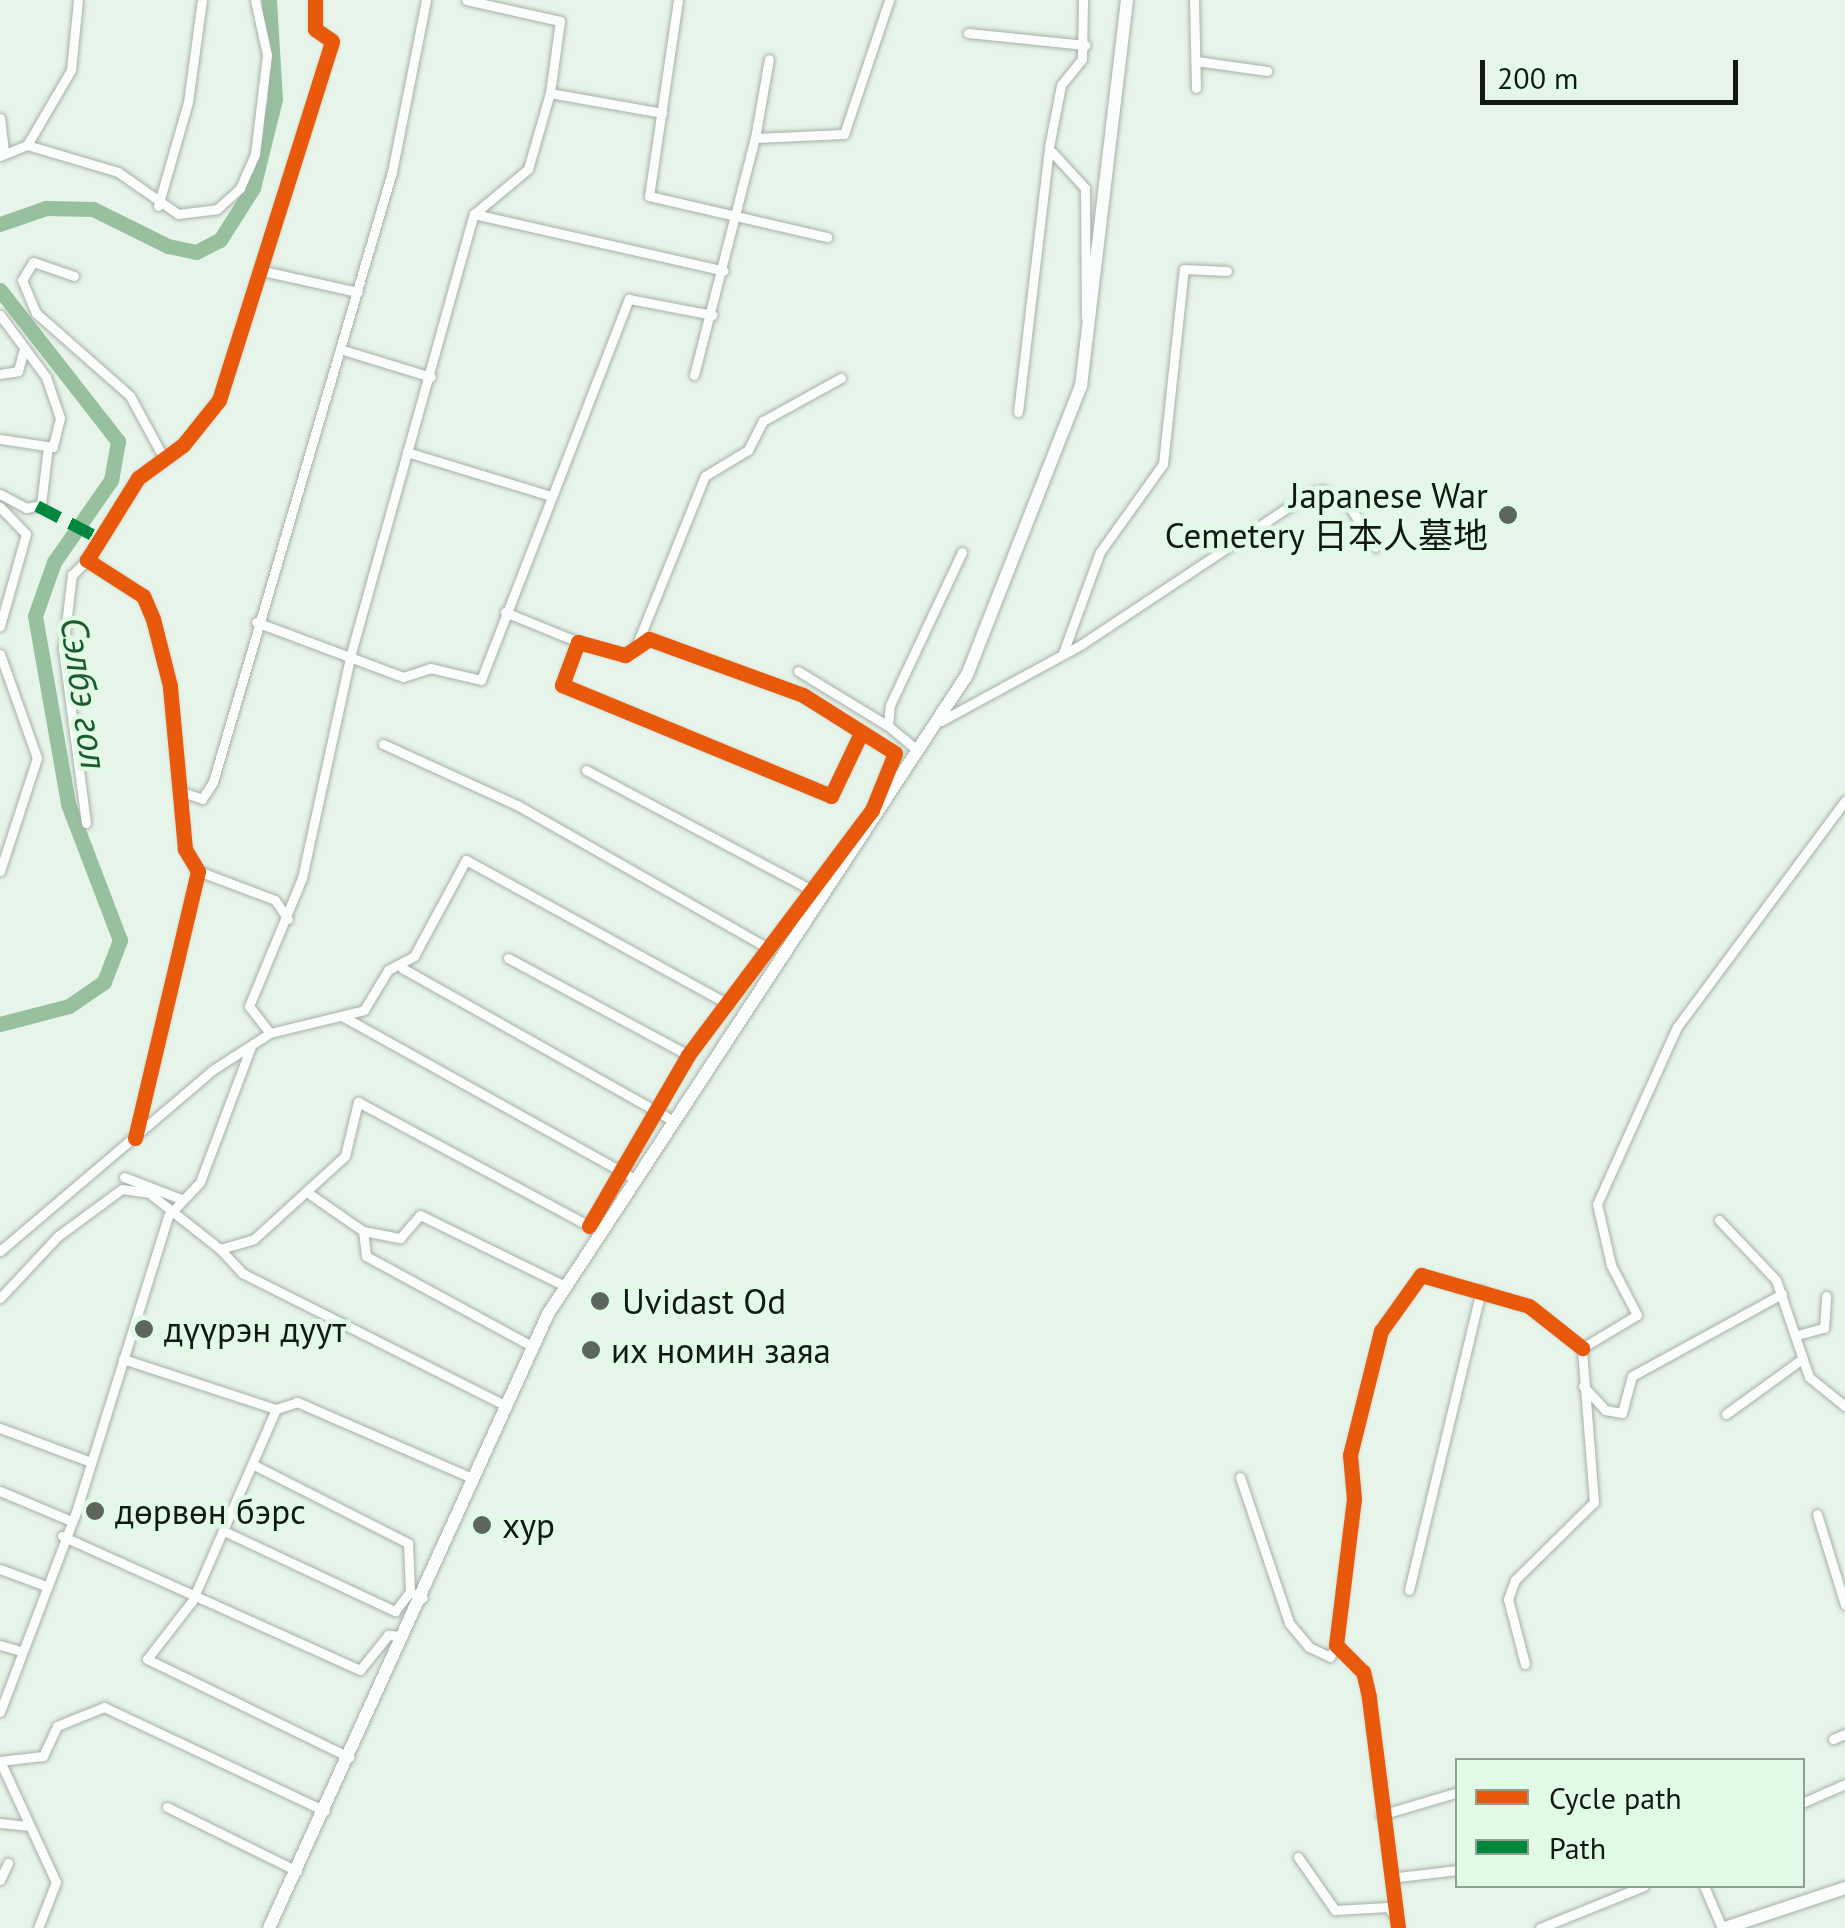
<!DOCTYPE html>
<meta charset="utf-8">
<style>
body{margin:0}
#map{position:relative;width:1845px;height:1928px;overflow:hidden;background:#e7f4e9;font-family:"PT Sans","Noto Sans SC",sans-serif}
div>[style]{position:absolute}
[style*='--x']{left:calc(var(--x)*1px);top:calc(var(--y)*1px);width:calc(var(--w)*1px);rotate:calc(var(--a)*1deg)}
.river>*{height:15px;margin:-7.5px;padding:0 7.5px;transform-origin:7.5px;border-radius:7.5px;background:#96c09e}
.roads{filter:drop-shadow(0 0 2px #a6b0a8) drop-shadow(0 0 2px #a6b0a8)}
.minor>*{height:9px;margin:-4.5px;padding:0 4.5px;transform-origin:4.5px;border-radius:4.5px;background:#fbfdfc}
.secondary>*{height:12px;margin:-6px;padding:0 6px;transform-origin:6px;border-radius:6px;background:#fbfdfc}
.quiet>*{height:12px;margin-top:-6px;transform-origin:0;background:repeating-linear-gradient(90deg,#00873e 0 25px,transparent 0 37px)}
.cycleway>*{height:15px;margin:-7.5px;padding:0 7.5px;transform-origin:7.5px;border-radius:7.5px;background:#e8590c}
.dots>*{width:28px;height:28px;translate:-50% -50%;box-sizing:border-box;border:5px solid #e1fae5;border-radius:50%}
span{translate:-50% -50%;white-space:nowrap;text-align:center;line-height:1.15;-webkit-text-stroke:9px #e1fae5;paint-order:stroke}
.poi-label{font-size:35px;color:#111912}
.right{translate:-100% -50%;text-align:right}
.left{translate:0 -50%;text-align:left}
.water-label{font-size:38px;color:#1e5a2f;font-style:italic}
.legend{position:absolute;left:1455px;top:1758px;width:350px;height:130px;box-sizing:border-box;background:#e1fae5;border:2px solid #8ea091;margin:0;padding:12px 18px;list-style:none;font-size:30px;color:#111912}
.legend li{display:flex;align-items:center;gap:20px;height:50px}
.legend b{width:50px;border:2px solid #8ea091}
.scale{position:absolute;left:1480px;top:60px;width:258px;height:45px;box-sizing:border-box;border:5px solid #111912;border-top:0;padding-left:12px;font-size:30px;line-height:35px;white-space:nowrap;color:#111912;-webkit-text-stroke:8px #e1fae5;paint-order:stroke}
</style>
<div id="map">
<div class="river">
<i style="--x:0;--y:224;--w:49;--a:-19.2"></i>
<i style="--x:46;--y:208;--w:47;--a:1.2"></i>
<i style="--x:93;--y:209;--w:84;--a:26.3"></i>
<i style="--x:168;--y:246;--w:29;--a:12"></i>
<i style="--x:196;--y:252;--w:27;--a:-27"></i>
<i style="--x:220;--y:240;--w:62;--a:-57.6"></i>
<i style="--x:253;--y:188;--w:92;--a:-76.1"></i>
<i style="--x:275;--y:99;--w:99;--a:-93.5"></i>
<i style="--x:0;--y:290;--w:192;--a:52"></i>
<i style="--x:118;--y:441;--w:40;--a:100"></i>
<i style="--x:111;--y:480;--w:100;--a:124.8"></i>
<i style="--x:54;--y:562;--w:57;--a:109.4"></i>
<i style="--x:35;--y:616;--w:191;--a:80"></i>
<i style="--x:68;--y:804;--w:146;--a:69.1"></i>
<i style="--x:120;--y:940;--w:45;--a:110.9"></i>
<i style="--x:104;--y:982;--w:42;--a:145.6"></i>
<i style="--x:69;--y:1006;--w:71;--a:165.4"></i>
</div>
<div class="roads">
<div class="minor">
<i style="--x:678;--y:0;--w:198;--a:98.4"></i>
<i style="--x:649;--y:196;--w:183;--a:13"></i>
<i style="--x:1194;--y:0;--w:88;--a:88.7"></i>
<i style="--x:968;--y:33;--w:118;--a:5.9"></i>
<i style="--x:1196;--y:61;--w:72;--a:8"></i>
<i style="--x:550;--y:93;--w:114;--a:10.1"></i>
<i style="--x:0;--y:118;--w:34;--a:83"></i>
<i style="--x:755;--y:138;--w:80;--a:-80"></i>
<i style="--x:27;--y:145;--w:87;--a:-59.6"></i>
<i style="--x:71;--y:70;--w:70;--a:-84.3"></i>
<i style="--x:1052;--y:152;--w:49;--a:47.5"></i>
<i style="--x:1085;--y:188;--w:129;--a:89.6"></i>
<i style="--x:0;--y:156;--w:29;--a:-22"></i>
<i style="--x:27;--y:145;--w:95;--a:16.5"></i>
<i style="--x:118;--y:172;--w:73;--a:35"></i>
<i style="--x:178;--y:214;--w:39;--a:-7"></i>
<i style="--x:217;--y:209;--w:31;--a:-42"></i>
<i style="--x:240;--y:188;--w:37;--a:-66"></i>
<i style="--x:255;--y:154;--w:100;--a:-83.1"></i>
<i style="--x:267;--y:55;--w:56;--a:-102.3"></i>
<i style="--x:158;--y:206;--w:108;--a:-73.9"></i>
<i style="--x:188;--y:102;--w:103;--a:-82.2"></i>
<i style="--x:474;--y:214;--w:256;--a:12.8"></i>
<i style="--x:263;--y:271;--w:97;--a:12.5"></i>
<i style="--x:74;--y:276;--w:43;--a:-161.1"></i>
<i style="--x:33;--y:262;--w:21;--a:121"></i>
<i style="--x:22;--y:280;--w:36;--a:67"></i>
<i style="--x:36;--y:313;--w:125;--a:41.4"></i>
<i style="--x:130;--y:396;--w:67;--a:61.5"></i>
<i style="--x:0;--y:315;--w:77;--a:53.4"></i>
<i style="--x:46;--y:377;--w:43;--a:71.1"></i>
<i style="--x:60;--y:418;--w:30;--a:104"></i>
<i style="--x:53;--y:447;--w:54;--a:-171.4"></i>
<i style="--x:340;--y:349;--w:95;--a:17.1"></i>
<i style="--x:0;--y:374;--w:18;--a:-9"></i>
<i style="--x:18;--y:371;--w:20;--a:-75"></i>
<i style="--x:694;--y:375;--w:245;--a:-75.6"></i>
<i style="--x:755;--y:138;--w:89;--a:-2.6"></i>
<i style="--x:844;--y:134;--w:141;--a:-71.4"></i>
<i style="--x:1018;--y:412;--w:267;--a:-83.3"></i>
<i style="--x:1049;--y:147;--w:63;--a:-79"></i>
<i style="--x:1061;--y:85;--w:33;--a:-51"></i>
<i style="--x:1082;--y:59;--w:59;--a:-89"></i>
<i style="--x:407;--y:452;--w:147;--a:17"></i>
<i style="--x:0;--y:494;--w:30;--a:28"></i>
<i style="--x:26;--y:508;--w:15;--a:-11"></i>
<i style="--x:41;--y:505;--w:59;--a:-83.2"></i>
<i style="--x:0;--y:507;--w:37;--a:46"></i>
<i style="--x:26;--y:534;--w:96;--a:105.8"></i>
<i style="--x:505;--y:612;--w:79;--a:22.3"></i>
<i style="--x:256;--y:622;--w:157;--a:20.5"></i>
<i style="--x:403;--y:677;--w:28;--a:-18"></i>
<i style="--x:430;--y:668;--w:52;--a:13.2"></i>
<i style="--x:481;--y:680;--w:409;--a:-68.8"></i>
<i style="--x:629;--y:299;--w:85;--a:10.9"></i>
<i style="--x:637;--y:644;--w:181;--a:-68"></i>
<i style="--x:705;--y:476;--w:50;--a:-31.2"></i>
<i style="--x:748;--y:450;--w:33;--a:-63"></i>
<i style="--x:763;--y:421;--w:89;--a:-28.9"></i>
<i style="--x:1063;--y:653;--w:108;--a:-69.9"></i>
<i style="--x:1100;--y:552;--w:108;--a:-54.4"></i>
<i style="--x:1163;--y:464;--w:196;--a:-83.9"></i>
<i style="--x:1184;--y:269;--w:43;--a:2.7"></i>
<i style="--x:0;--y:654;--w:110;--a:70.4"></i>
<i style="--x:37;--y:758;--w:119;--a:108.1"></i>
<i style="--x:798;--y:671;--w:105;--a:31.4"></i>
<i style="--x:941;--y:721;--w:161;--a:-28.6"></i>
<i style="--x:1082;--y:644;--w:273;--a:-33.6"></i>
<i style="--x:1309;--y:493;--w:14;--a:-12"></i>
<i style="--x:1323;--y:490;--w:32;--a:32"></i>
<i style="--x:1350;--y:507;--w:47;--a:58"></i>
<i style="--x:383;--y:744;--w:147;--a:24.5"></i>
<i style="--x:517;--y:805;--w:284;--a:29.7"></i>
<i style="--x:917;--y:750;--w:38;--a:-140"></i>
<i style="--x:888;--y:726;--w:21;--a:-85"></i>
<i style="--x:890;--y:705;--w:169;--a:-64.8"></i>
<i style="--x:586;--y:770;--w:256;--a:28"></i>
<i style="--x:185;--y:793;--w:18;--a:19"></i>
<i style="--x:202;--y:799;--w:20;--a:-57"></i>
<i style="--x:213;--y:782;--w:636;--a:-73.65"></i>
<i style="--x:392;--y:172;--w:175;--a:-78.8"></i>
<i style="--x:86;--y:823;--w:176;--a:-97.5"></i>
<i style="--x:63;--y:649;--w:75;--a:-83.1"></i>
<i style="--x:72;--y:575;--w:21;--a:-45"></i>
<i style="--x:198;--y:871;--w:82;--a:20.6"></i>
<i style="--x:275;--y:900;--w:23;--a:56"></i>
<i style="--x:508;--y:958;--w:204;--a:28.3"></i>
<i style="--x:402;--y:968;--w:308;--a:29.4"></i>
<i style="--x:342;--y:1016;--w:335;--a:29.1"></i>
<i style="--x:270;--y:1033;--w:34;--a:-128"></i>
<i style="--x:249;--y:1006;--w:139;--a:-67.5"></i>
<i style="--x:302;--y:878;--w:226;--a:-77.7"></i>
<i style="--x:350;--y:657;--w:460;--a:-74.4"></i>
<i style="--x:474;--y:214;--w:70;--a:-39.8"></i>
<i style="--x:528;--y:169;--w:79;--a:-73.9"></i>
<i style="--x:550;--y:93;--w:73;--a:-82.1"></i>
<i style="--x:560;--y:21;--w:96;--a:-167.4"></i>
<i style="--x:135;--y:1138;--w:274;--a:-76.7"></i>
<i style="--x:198;--y:871;--w:26;--a:-121"></i>
<i style="--x:185;--y:849;--w:164;--a:-95.3"></i>
<i style="--x:170;--y:686;--w:69;--a:-104.2"></i>
<i style="--x:153;--y:619;--w:25;--a:-113"></i>
<i style="--x:143;--y:596;--w:67;--a:-147.3"></i>
<i style="--x:87;--y:560;--w:97;--a:-58.1"></i>
<i style="--x:138;--y:478;--w:56;--a:-36.3"></i>
<i style="--x:183;--y:445;--w:58;--a:-51.3"></i>
<i style="--x:219;--y:400;--w:376;--a:-72.5"></i>
<i style="--x:332;--y:41;--w:21;--a:-145"></i>
<i style="--x:315;--y:29;--w:29;--a:-90"></i>
<i style="--x:124;--y:1177;--w:61;--a:21.1"></i>
<i style="--x:311;--y:1195;--w:63;--a:34.7"></i>
<i style="--x:363;--y:1231;--w:25;--a:83"></i>
<i style="--x:366;--y:1256;--w:189;--a:28.5"></i>
<i style="--x:1719;--y:1220;--w:83;--a:46.5"></i>
<i style="--x:1776;--y:1280;--w:102;--a:71.2"></i>
<i style="--x:1809;--y:1377;--w:46;--a:38.9"></i>
<i style="--x:589;--y:1226;--w:198;--a:-59.9"></i>
<i style="--x:688;--y:1055;--w:306;--a:-53.1"></i>
<i style="--x:872;--y:810;--w:61;--a:-68"></i>
<i style="--x:895;--y:753;--w:109;--a:-147.8"></i>
<i style="--x:803;--y:695;--w:164;--a:-160"></i>
<i style="--x:649;--y:639;--w:29;--a:146"></i>
<i style="--x:625;--y:655;--w:49;--a:-164.5"></i>
<i style="--x:578;--y:642;--w:46;--a:110.4"></i>
<i style="--x:562;--y:685;--w:291;--a:22.4"></i>
<i style="--x:831;--y:796;--w:70;--a:-64.5"></i>
<i style="--x:363;--y:1231;--w:38;--a:11"></i>
<i style="--x:400;--y:1238;--w:30;--a:-49"></i>
<i style="--x:420;--y:1215;--w:161;--a:26.1"></i>
<i style="--x:220;--y:1249;--w:33;--a:47"></i>
<i style="--x:242;--y:1273;--w:296;--a:26.7"></i>
<i style="--x:0;--y:1251;--w:281;--a:-40.4"></i>
<i style="--x:214;--y:1069;--w:67;--a:-32.7"></i>
<i style="--x:270;--y:1033;--w:97;--a:-13.7"></i>
<i style="--x:364;--y:1010;--w:47;--a:-59"></i>
<i style="--x:388;--y:970;--w:30;--a:-28"></i>
<i style="--x:414;--y:956;--w:109;--a:-61.6"></i>
<i style="--x:466;--y:860;--w:299;--a:28.8"></i>
<i style="--x:0;--y:1298;--w:85;--a:-46.9"></i>
<i style="--x:58;--y:1236;--w:79;--a:-36.3"></i>
<i style="--x:122;--y:1189;--w:27;--a:8"></i>
<i style="--x:149;--y:1193;--w:90;--a:38.3"></i>
<i style="--x:220;--y:1249;--w:35;--a:-16"></i>
<i style="--x:254;--y:1239;--w:123;--a:-42.4"></i>
<i style="--x:345;--y:1156;--w:56;--a:-76.5"></i>
<i style="--x:358;--y:1102;--w:273;--a:28.2"></i>
<i style="--x:1797;--y:1335;--w:28;--a:-15"></i>
<i style="--x:1824;--y:1328;--w:32;--a:-86"></i>
<i style="--x:1582;--y:1348;--w:64;--a:-31"></i>
<i style="--x:1637;--y:1315;--w:56;--a:-117.5"></i>
<i style="--x:1611;--y:1265;--w:63;--a:-102.9"></i>
<i style="--x:1597;--y:1204;--w:194;--a:-65.7"></i>
<i style="--x:1677;--y:1027;--w:282;--a:-53.4"></i>
<i style="--x:123;--y:1359;--w:161;--a:18.1"></i>
<i style="--x:276;--y:1409;--w:210;--a:113.6"></i>
<i style="--x:192;--y:1601;--w:73;--a:127.8"></i>
<i style="--x:147;--y:1659;--w:225;--a:25.9"></i>
<i style="--x:1583;--y:1386;--w:33;--a:47"></i>
<i style="--x:1605;--y:1410;--w:17;--a:10"></i>
<i style="--x:1622;--y:1413;--w:38;--a:-75"></i>
<i style="--x:1632;--y:1376;--w:171;--a:-28.7"></i>
<i style="--x:276;--y:1409;--w:22;--a:-18"></i>
<i style="--x:297;--y:1402;--w:193;--a:23.5"></i>
<i style="--x:1726;--y:1414;--w:94;--a:-35.9"></i>
<i style="--x:0;--y:1428;--w:97;--a:20.5"></i>
<i style="--x:254;--y:1465;--w:173;--a:26.9"></i>
<i style="--x:408;--y:1543;--w:49;--a:87.7"></i>
<i style="--x:410;--y:1592;--w:14;--a:25"></i>
<i style="--x:1240;--y:1477;--w:154;--a:71.4"></i>
<i style="--x:1289;--y:1623;--w:31;--a:50"></i>
<i style="--x:1309;--y:1647;--w:23;--a:25"></i>
<i style="--x:1330;--y:1657;--w:13;--a:-63"></i>
<i style="--x:0;--y:1491;--w:77;--a:22.9"></i>
<i style="--x:1817;--y:1514;--w:95;--a:72.9"></i>
<i style="--x:226;--y:1532;--w:187;--a:25.1"></i>
<i style="--x:395;--y:1611;--w:24;--a:-52"></i>
<i style="--x:62;--y:1536;--w:327;--a:24.2"></i>
<i style="--x:360;--y:1670;--w:45;--a:-51.3"></i>
<i style="--x:388;--y:1635;--w:15;--a:4"></i>
<i style="--x:0;--y:1569;--w:46;--a:20.4"></i>
<i style="--x:1409;--y:1590;--w:308;--a:-76.5"></i>
<i style="--x:0;--y:1645;--w:18;--a:16"></i>
<i style="--x:1525;--y:1664;--w:67;--a:-104.7"></i>
<i style="--x:1508;--y:1599;--w:20;--a:-70"></i>
<i style="--x:1515;--y:1580;--w:111;--a:-44.6"></i>
<i style="--x:1594;--y:1502;--w:154;--a:-94.5"></i>
<i style="--x:0;--y:1712;--w:211;--a:-69.2"></i>
<i style="--x:75;--y:1515;--w:313;--a:-72.7"></i>
<i style="--x:168;--y:1216;--w:47;--a:-46.7"></i>
<i style="--x:200;--y:1182;--w:145;--a:-69.4"></i>
<i style="--x:1833;--y:1739;--w:13;--a:-23"></i>
<i style="--x:0;--y:1761;--w:43;--a:-6.6"></i>
<i style="--x:43;--y:1756;--w:33;--a:-65"></i>
<i style="--x:57;--y:1726;--w:51;--a:-22"></i>
<i style="--x:104;--y:1707;--w:244;--a:25.2"></i>
<i style="--x:0;--y:1761;--w:133;--a:65.2"></i>
<i style="--x:56;--y:1882;--w:49;--a:111.4"></i>
<i style="--x:1802;--y:1803;--w:47;--a:-23.8"></i>
<i style="--x:167;--y:1807;--w:145;--a:26.2"></i>
<i style="--x:1381;--y:1815;--w:80;--a:-16.6"></i>
<i style="--x:0;--y:1823;--w:30;--a:6"></i>
<i style="--x:1298;--y:1857;--w:65;--a:55.1"></i>
<i style="--x:1335;--y:1910;--w:53;--a:-3.2"></i>
<i style="--x:1388;--y:1907;--w:16;--a:55"></i>
<i style="--x:1398;--y:1877;--w:60;--a:-6.7"></i>
<i style="--x:0;--y:1880;--w:19;--a:-65"></i>
<i style="--x:1704;--y:1886;--w:46;--a:66.8"></i>
<i style="--x:1398;--y:1928;--w:233;--a:-97.2"></i>
<i style="--x:1369;--y:1697;--w:26;--a:-103"></i>
<i style="--x:1363;--y:1672;--w:38;--a:-135"></i>
<i style="--x:1336;--y:1645;--w:147;--a:-83"></i>
<i style="--x:1354;--y:1499;--w:44;--a:-95.2"></i>
<i style="--x:1350;--y:1455;--w:128;--a:-76"></i>
<i style="--x:1381;--y:1331;--w:69;--a:-54.5"></i>
<i style="--x:1421;--y:1275;--w:112;--a:16"></i>
<i style="--x:1529;--y:1306;--w:68;--a:38.4"></i>
<i style="--x:1540;--y:1928;--w:112;--a:-22"></i>
</div>
<div class="secondary">
<i style="--x:269;--y:1928;--w:674;--a:-65.56"></i>
<i style="--x:548;--y:1314;--w:764;--a:-56.75"></i>
<i style="--x:967;--y:675;--w:311;--a:-68.5"></i>
<i style="--x:1081;--y:386;--w:389;--a:-83.2"></i>
<i style="--x:1725;--y:1928;--w:126;--a:-18.4"></i>
</div>
</div>
<div class="quiet">
<i style="--x:37;--y:506;--w:71;--a:27.6"></i>
</div>
<div class="cycleway">
<i style="--x:135;--y:1138;--w:274;--a:-76.7"></i>
<i style="--x:198;--y:871;--w:26;--a:-121"></i>
<i style="--x:185;--y:849;--w:164;--a:-95.3"></i>
<i style="--x:170;--y:686;--w:69;--a:-104.2"></i>
<i style="--x:153;--y:619;--w:25;--a:-113"></i>
<i style="--x:143;--y:596;--w:67;--a:-147.3"></i>
<i style="--x:87;--y:560;--w:97;--a:-58.1"></i>
<i style="--x:138;--y:478;--w:56;--a:-36.3"></i>
<i style="--x:183;--y:445;--w:58;--a:-51.3"></i>
<i style="--x:219;--y:400;--w:376;--a:-72.5"></i>
<i style="--x:332;--y:41;--w:21;--a:-145"></i>
<i style="--x:315;--y:29;--w:29;--a:-90"></i>
<i style="--x:589;--y:1226;--w:198;--a:-59.9"></i>
<i style="--x:688;--y:1055;--w:306;--a:-53.1"></i>
<i style="--x:872;--y:810;--w:61;--a:-68"></i>
<i style="--x:895;--y:753;--w:109;--a:-147.8"></i>
<i style="--x:803;--y:695;--w:164;--a:-160"></i>
<i style="--x:649;--y:639;--w:29;--a:146"></i>
<i style="--x:625;--y:655;--w:49;--a:-164.5"></i>
<i style="--x:578;--y:642;--w:46;--a:110.4"></i>
<i style="--x:562;--y:685;--w:291;--a:22.4"></i>
<i style="--x:831;--y:796;--w:70;--a:-64.5"></i>
<i style="--x:1398;--y:1928;--w:233;--a:-97.2"></i>
<i style="--x:1369;--y:1697;--w:26;--a:-103"></i>
<i style="--x:1363;--y:1672;--w:38;--a:-135"></i>
<i style="--x:1336;--y:1645;--w:147;--a:-83"></i>
<i style="--x:1354;--y:1499;--w:44;--a:-95.2"></i>
<i style="--x:1350;--y:1455;--w:128;--a:-76"></i>
<i style="--x:1381;--y:1331;--w:69;--a:-54.5"></i>
<i style="--x:1421;--y:1275;--w:112;--a:16"></i>
<i style="--x:1529;--y:1306;--w:68;--a:38.4"></i>
</div>
<div class="dots">
<i style="left:1508px;top:515px;background:#5c665d"></i>
<i style="left:600px;top:1301px;background:#5c665d"></i>
<i style="left:144px;top:1329px;background:#5c665d"></i>
<i style="left:591px;top:1350px;background:#5c665d"></i>
<i style="left:95px;top:1511px;background:#5c665d"></i>
<i style="left:482px;top:1525px;background:#5c665d"></i>
</div>
<div class="poi-label">
<span class="right" style="left:1488px;top:515px">Japanese War<br>Cemetery 日本人墓地</span>
<span class="left" style="left:622px;top:1301px">Uvidast Od</span>
<span class="left" style="left:164px;top:1329px">дүүрэн дуут</span>
<span class="left" style="left:611px;top:1350px">их номин заяа</span>
<span class="left" style="left:115px;top:1511px">дөрвөн бэрс</span>
<span class="left" style="left:502px;top:1525px">хур</span>
</div>
<div class="water-label">
<span style="left:85px;top:693px;rotate:82deg">Сэлбэ гол</span>
</div>
<ul class="legend">
<li><b style="height:12px;background:#e8590c"></b>Cycle path</li>
<li><b style="height:12px;background:#00873e"></b>Path</li>
</ul>
<div class="scale">200 m</div>
</div>
